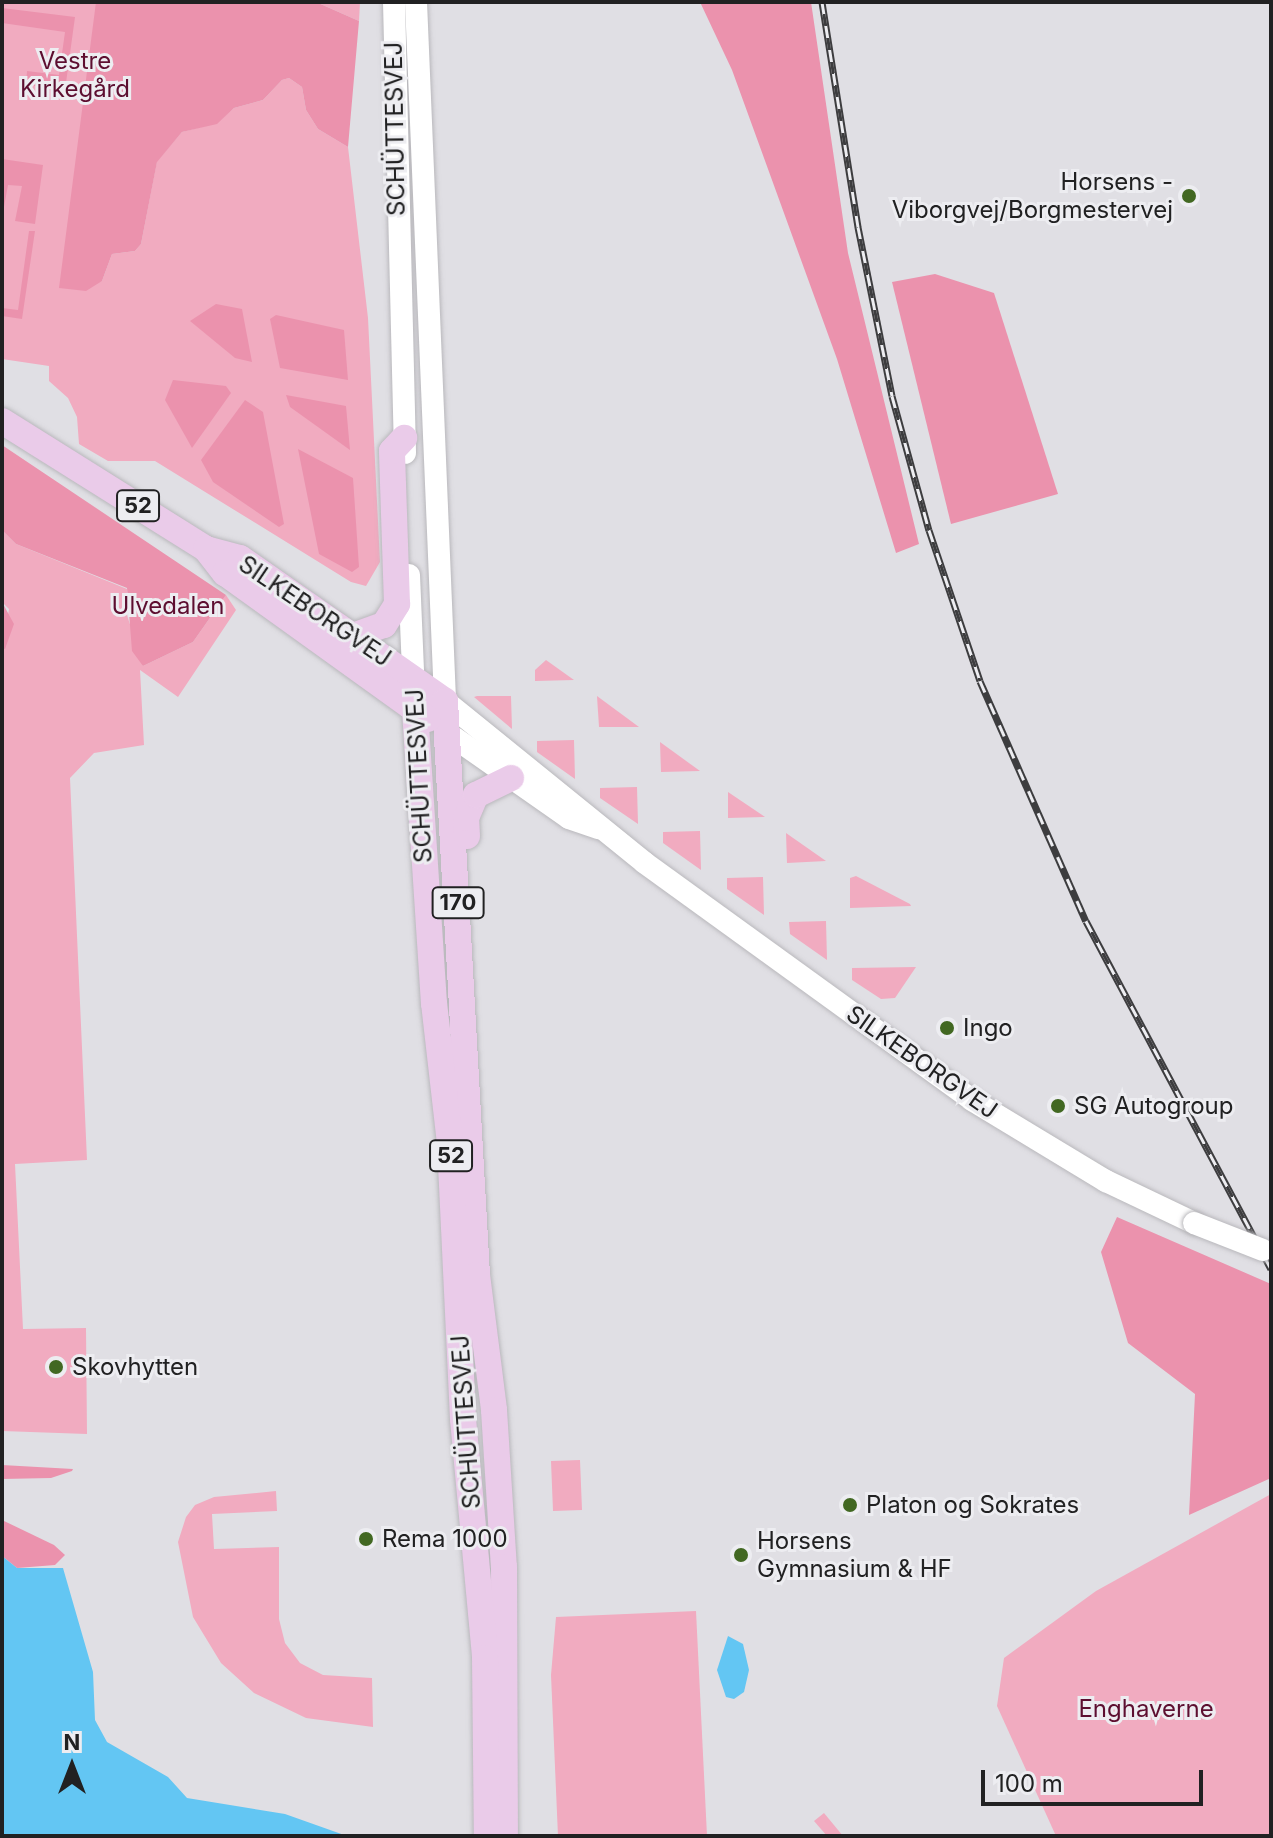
<!DOCTYPE html>
<meta charset="utf-8">
<style>
body{margin:0}
#map{position:relative;width:1273px;height:1838px;overflow:hidden;background:#e0dfe4;font-family:Inter,sans-serif}
div>[style]{position:absolute}
[style*='--x']{left:calc(var(--x)*1px);top:calc(var(--y)*1px);width:calc(var(--w)*1px);rotate:calc(var(--a)*1deg)}
.green>*{inset:0;background:#f1abc0}
.forest>*{inset:0;background:#eb92ad}
.water>*{inset:0;background:#63c6f3}
.roads{filter:drop-shadow(0 0 2px #b9b8bc) drop-shadow(0 0 2px #b9b8bc)}
.secondary>*{height:22px;margin:-11px;padding:0 11px;transform-origin:11px;border-radius:11px;background:#fff}
.primary>*{height:26px;margin:-13px;padding:0 13px;transform-origin:13px;border-radius:13px;background:#eacbe9}
.rail>*{height:7px;margin-top:-3.5px;transform-origin:0;background:repeating-linear-gradient(90deg,#ededf1 0 12px,#3d3d3f 0 24px);box-sizing:border-box;border-block:2px solid #3d3d3f}
.bridges{filter:drop-shadow(0 0 2px #b9b8bc) drop-shadow(0 0 2px #b9b8bc)}
.secondary-bridge>*{height:22px;margin:-11px;padding:0 11px;transform-origin:11px;border-radius:11px;background:#fff}
.dots>*{width:22px;height:22px;translate:-50% -50%;box-sizing:border-box;border:4px solid #ededf1;border-radius:50%}
span{translate:-50% -50%;white-space:nowrap;text-align:center;line-height:1.15;-webkit-text-stroke:6px #ededf1;paint-order:stroke}
.shield-label span{padding:2px 6px;background:#ededf1;border:2px solid;border-radius:6px;-webkit-text-stroke-width:0}
.shield-label{font-size:22px;color:#212122;font-weight:700}
.park-label{font-size:24px;color:#5d0e30}
.street-label{font-size:24px;color:#212122}
.poi-label{font-size:24px;color:#212122}
.right{translate:-100% -50%;text-align:right}
.left{translate:0 -50%;text-align:left}
.frame{position:absolute;inset:0;border:4px solid #212122;pointer-events:none}
.north{position:absolute;left:32px;top:1726px;width:80px;height:80px;-webkit-text-stroke:6px #ededf1;paint-order:stroke;rotate:0deg;font-size:22px;font-weight:700;line-height:32px;text-align:center;color:#212122}
.north::after{content:'';display:block;margin:auto;width:28px;height:36px;background:#212122;clip-path:polygon(50% 0,100% 100%,50% 72%,0 100%)}
.scale{position:absolute;left:981px;top:1770px;width:222px;height:36px;box-sizing:border-box;border:4px solid #212122;border-top:0;padding-left:10px;font-size:24px;line-height:28px;white-space:nowrap;color:#212122;-webkit-text-stroke:6px #ededf1;paint-order:stroke}
</style>
<div id="map">
<div class="green">
<i style="clip-path:polygon(2px 2px,156px 2px,66px 239px,60px 288px,102px 281px,112px 254px,135px 251px,141px 244px,157px 161px,182px 132px,217px 123px,234px 108px,263px 100px,282px 80px,289px 78px,302px 87px,306px 110px,318px 129px,348px 147px,368px 318px,380px 562px,366px 586px,351px 582px,155px 461px,108px 461px,79px 444px,77px 417px,68px 398px,49px 381px,49px 366px,2px 359px)"></i>
<i style="clip-path:polygon(316px 2px,360px 2px,359px 21px)"></i>
<i style="clip-path:polygon(2px 530px,16px 544px,127px 589px,127px 615px,143px 666px,193px 642px,226px 595px,236px 610px,178px 697px,140px 670px,144px 745px,94px 753px,70px 778px,87px 1160px,15px 1164px,23px 1329px,86px 1328px,87px 1434px,2px 1431px,2px 648px,9px 609px,2px 602px)"></i>
<i style="clip-path:polygon(546px 660px,574px 680px,535px 681px,535px 670px)"></i>
<i style="clip-path:polygon(511px 696px,512px 729px,474px 697px,477px 696px)"></i>
<i style="clip-path:polygon(597px 696px,639px 727px,599px 727px)"></i>
<i style="clip-path:polygon(574px 740px,575px 779px,537px 752px,537px 741px)"></i>
<i style="clip-path:polygon(660px 742px,700px 771px,661px 772px)"></i>
<i style="clip-path:polygon(637px 787px,638px 824px,600px 798px,600px 788px)"></i>
<i style="clip-path:polygon(728px 792px,765px 817px,728px 818px)"></i>
<i style="clip-path:polygon(700px 831px,701px 870px,663px 843px,663px 832px)"></i>
<i style="clip-path:polygon(786px 833px,826px 861px,787px 863px)"></i>
<i style="clip-path:polygon(856px 876px,910px 904px,911px 906px,850px 908px,850px 878px)"></i>
<i style="clip-path:polygon(763px 877px,764px 915px,727px 889px,727px 878px)"></i>
<i style="clip-path:polygon(826px 921px,827px 960px,790px 934px,789px 922px)"></i>
<i style="clip-path:polygon(916px 967px,895px 998px,881px 999px,852px 980px,852px 968px)"></i>
<i style="clip-path:polygon(580px 1460px,582px 1510px,553px 1511px,551px 1461px)"></i>
<i style="clip-path:polygon(276px 1491px,277px 1511px,212px 1514px,214px 1549px,279px 1547px,279px 1619px,285px 1643px,300px 1663px,323px 1675px,372px 1678px,373px 1727px,306px 1718px,254px 1693px,221px 1663px,193px 1617px,178px 1542px,186px 1517px,195px 1505px,214px 1497px)"></i>
<i style="clip-path:polygon(1271px 1494px,1271px 1836px,1056px 1836px,997px 1706px,1004px 1658px,1096px 1591px)"></i>
<i style="clip-path:polygon(696px 1611px,707px 1836px,558px 1836px,551px 1675px,556px 1617px)"></i>
<i style="clip-path:polygon(824px 1813px,843px 1836px,827px 1836px,814px 1821px)"></i>
</div>
<div class="forest">
<i style="clip-path:polygon(96px 2px,316px 2px,359px 21px,348px 147px,318px 129px,306px 110px,302px 87px,289px 78px,282px 80px,263px 100px,234px 108px,217px 124px,182px 132px,157px 162px,141px 244px,135px 251px,112px 254px,102px 281px,86px 291px,59px 288px)"></i>
<i style="clip-path:polygon(700px 2px,811px 2px,848px 253px,919px 544px,896px 553px,837px 359px,732px 70px)"></i>
<i style="clip-path:polygon(2px 8px,75px 17px,65px 90px,26px 85px,27px 71px,59px 75px,65px 32px,2px 23px)"></i>
<i style="clip-path:polygon(2px 159px,43px 165px,35px 224px,15px 221px,22px 186px,8px 185px,2px 218px)"></i>
<i style="clip-path:polygon(29px 231px,35px 231px,22px 319px,2px 316px,2px 308px,18px 310px)"></i>
<i style="clip-path:polygon(935px 274px,994px 293px,1058px 494px,951px 524px,892px 282px)"></i>
<i style="clip-path:polygon(216px 304px,242px 309px,252px 362px,235px 358px,190px 321px)"></i>
<i style="clip-path:polygon(276px 315px,344px 330px,348px 380px,280px 368px,270px 319px)"></i>
<i style="clip-path:polygon(173px 380px,226px 386px,231px 393px,192px 448px,165px 400px)"></i>
<i style="clip-path:polygon(286px 395px,346px 406px,350px 450px,290px 407px)"></i>
<i style="clip-path:polygon(245px 400px,263px 412px,284px 524px,279px 527px,213px 482px,201px 460px)"></i>
<i style="clip-path:polygon(2px 445px,226px 595px,193px 642px,143px 666px,132px 651px,127px 588px,16px 544px,2px 530px)"></i>
<i style="clip-path:polygon(298px 449px,353px 478px,359px 567px,352px 572px,319px 554px)"></i>
<i style="clip-path:polygon(2px 602px,14px 624px,5px 649px,2px 648px)"></i>
<i style="clip-path:polygon(1117px 1217px,1271px 1284px,1271px 1478px,1189px 1515px,1195px 1394px,1128px 1343px,1101px 1252px)"></i>
<i style="clip-path:polygon(2px 1465px,73px 1469px,72px 1471px,51px 1478px,2px 1479px)"></i>
<i style="clip-path:polygon(2px 1520px,54px 1545px,65px 1555px,55px 1565px,17px 1568px,2px 1556px)"></i>
</div>
<div class="water">
<i style="clip-path:polygon(2px 1556px,17px 1568px,63px 1568px,93px 1672px,95px 1720px,107px 1742px,168px 1777px,187px 1798px,285px 1814px,347px 1836px,2px 1836px)"></i>
<i style="clip-path:polygon(728px 1636px,743px 1644px,749px 1670px,744px 1692px,734px 1699px,726px 1697px,717px 1670px)"></i>
</div>
<div class="roads">
<div class="secondary">
<i style="--x:394;--y:2;--w:451;--a:88.6"></i>
<i style="--x:416;--y:2;--w:700;--a:87.62"></i>
<i style="--x:445;--y:701;--w:257;--a:39"></i>
<i style="--x:645;--y:863;--w:404;--a:35.9"></i>
<i style="--x:972;--y:1100;--w:157;--a:31.2"></i>
<i style="--x:1106;--y:1181;--w:98;--a:25.5"></i>
<i style="--x:409;--y:575;--w:117;--a:87.6"></i>
<i style="--x:449;--y:734;--w:146;--a:35"></i>
<i style="--x:569;--y:818;--w:31;--a:19"></i>
</div>
<div class="primary">
<i style="--x:2;--y:421;--w:241;--a:32.1"></i>
<i style="--x:206;--y:549;--w:35;--a:15"></i>
<i style="--x:240;--y:558;--w:250;--a:34.9"></i>
<i style="--x:445;--y:701;--w:575;--a:86.81"></i>
<i style="--x:477;--y:1275;--w:136;--a:82.8"></i>
<i style="--x:494;--y:1410;--w:157;--a:86.4"></i>
<i style="--x:504;--y:1567;--w:269;--a:89.8"></i>
<i style="--x:206;--y:549;--w:31;--a:52"></i>
<i style="--x:225;--y:573;--w:250;--a:35.7"></i>
<i style="--x:353;--y:636;--w:33;--a:-20"></i>
<i style="--x:384;--y:625;--w:25;--a:-58"></i>
<i style="--x:397;--y:604;--w:153;--a:-91.9"></i>
<i style="--x:392;--y:451;--w:18;--a:-47"></i>
<i style="--x:415;--y:710;--w:294;--a:86.3"></i>
<i style="--x:434;--y:1003;--w:141;--a:83.5"></i>
<i style="--x:450;--y:1143;--w:276;--a:87.3"></i>
<i style="--x:463;--y:1419;--w:240;--a:84.7"></i>
<i style="--x:485;--y:1658;--w:178;--a:89.4"></i>
<i style="--x:467;--y:836;--w:18;--a:-93"></i>
<i style="--x:466;--y:818;--w:25;--a:-67"></i>
<i style="--x:476;--y:795;--w:39;--a:-26"></i>
</div>
</div>
<div class="rail">
<i style="--x:822;--y:2;--w:228;--a:80.9"></i>
<i style="--x:858;--y:227;--w:172;--a:78.6"></i>
<i style="--x:892;--y:396;--w:139;--a:74.6"></i>
<i style="--x:929;--y:530;--w:159;--a:71.3"></i>
<i style="--x:980;--y:681;--w:262;--a:66.2"></i>
<i style="--x:1086;--y:921;--w:394;--a:62"></i>
</div>
<div class="bridges">
<div class="secondary-bridge">
<i style="--x:1194;--y:1223;--w:74;--a:21.4"></i>
</div>
</div>
<div class="dots">
<i style="left:1189px;top:196px;background:#426822"></i>
<i style="left:947px;top:1028px;background:#426822"></i>
<i style="left:1058px;top:1106px;background:#426822"></i>
<i style="left:56px;top:1367px;background:#426822"></i>
<i style="left:850px;top:1505px;background:#426822"></i>
<i style="left:366px;top:1539px;background:#426822"></i>
<i style="left:741px;top:1555px;background:#426822"></i>
</div>
<div class="shield-label">
<span style="left:138px;top:506px">52</span>
<span style="left:458px;top:903px">170</span>
<span style="left:451px;top:1156px">52</span>
</div>
<div class="park-label">
<span style="left:75px;top:75px">Vestre<br>Kirkegård</span>
<span style="left:168px;top:606px">Ulvedalen</span>
<span style="left:1146px;top:1709px">Enghaverne</span>
</div>
<div class="street-label">
<span style="left:395px;top:129px;rotate:-91deg">SCHÜTTESVEJ</span>
<span style="left:315px;top:611px;rotate:34deg">SILKEBORGVEJ</span>
<span style="left:419px;top:776px;rotate:-93deg">SCHÜTTESVEJ</span>
<span style="left:922px;top:1062px;rotate:35deg">SILKEBORGVEJ</span>
<span style="left:466px;top:1422px;rotate:-94deg">SCHÜTTESVEJ</span>
</div>
<div class="poi-label">
<span class="right" style="left:1173px;top:196px">Horsens -<br>Viborgvej/Borgmestervej</span>
<span class="left" style="left:963px;top:1028px">Ingo</span>
<span class="left" style="left:1074px;top:1106px">SG Autogroup</span>
<span class="left" style="left:72px;top:1367px">Skovhytten</span>
<span class="left" style="left:866px;top:1505px">Platon og Sokrates</span>
<span class="left" style="left:382px;top:1539px">Rema 1000</span>
<span class="left" style="left:757px;top:1555px">Horsens<br>Gymnasium &amp; HF</span>
</div>
<div class="frame"></div>
<div class="north">N</div>
<div class="scale">100 m</div>
</div>
